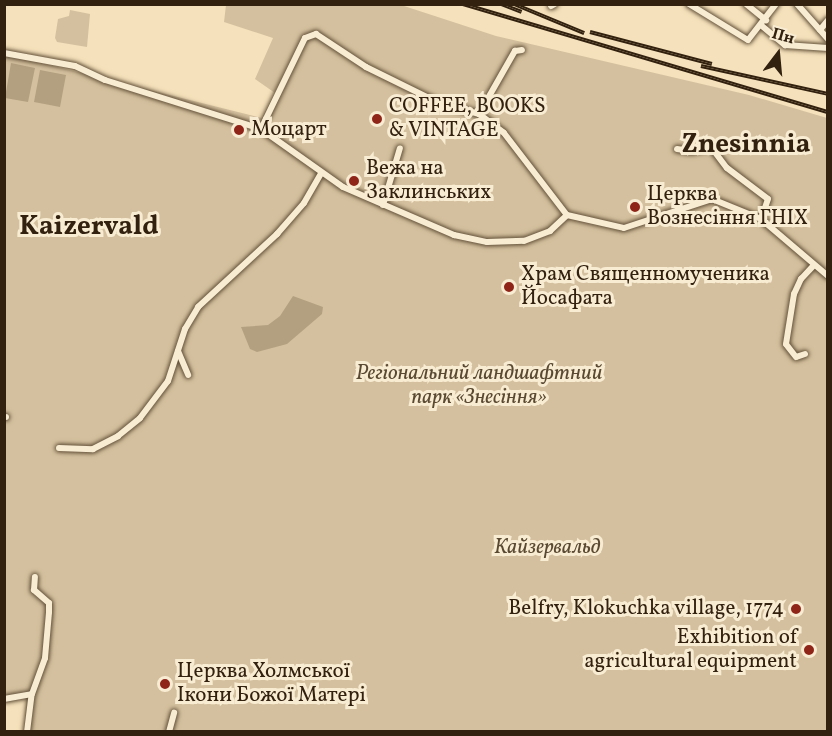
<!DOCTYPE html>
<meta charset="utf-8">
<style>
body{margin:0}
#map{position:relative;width:832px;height:736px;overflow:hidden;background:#f5e1bb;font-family:Vollkorn,serif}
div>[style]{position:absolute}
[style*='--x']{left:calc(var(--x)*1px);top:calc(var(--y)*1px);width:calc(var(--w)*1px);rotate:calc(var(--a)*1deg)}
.green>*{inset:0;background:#d4c09e}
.water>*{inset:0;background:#b3a080}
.roads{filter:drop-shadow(0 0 2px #635139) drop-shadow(0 0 2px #635139)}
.minor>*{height:6px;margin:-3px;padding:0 3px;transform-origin:3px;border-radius:3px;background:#f8ecd3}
.rail>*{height:4px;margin-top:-2px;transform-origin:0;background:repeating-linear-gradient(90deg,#f8ecd3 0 4.5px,#32210e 0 9px);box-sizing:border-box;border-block:2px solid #32210e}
.dots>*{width:16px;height:16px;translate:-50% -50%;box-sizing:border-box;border:3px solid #f8ecd3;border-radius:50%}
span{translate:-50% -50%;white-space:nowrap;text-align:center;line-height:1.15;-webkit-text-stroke:6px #f8ecd3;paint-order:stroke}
.poi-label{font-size:21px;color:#32210e}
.left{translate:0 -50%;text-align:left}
.right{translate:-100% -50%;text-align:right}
.park-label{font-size:21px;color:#5a4932;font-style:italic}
.district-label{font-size:27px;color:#32210e;font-weight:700}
.frame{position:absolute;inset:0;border:6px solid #32210e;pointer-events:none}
.north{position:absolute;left:748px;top:24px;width:60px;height:60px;-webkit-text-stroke:4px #f8ecd3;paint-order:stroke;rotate:16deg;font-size:16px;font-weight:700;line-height:24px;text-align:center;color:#32210e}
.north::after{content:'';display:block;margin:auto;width:21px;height:27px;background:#32210e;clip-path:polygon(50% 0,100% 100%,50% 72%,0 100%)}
</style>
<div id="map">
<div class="green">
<i style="clip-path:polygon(226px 5px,401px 5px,496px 36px,749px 95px,827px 118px,827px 731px,24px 732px,27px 692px,5px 696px,5px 54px,262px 118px,275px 93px,255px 79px,273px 38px,224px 22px)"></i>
<i style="clip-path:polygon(70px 10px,90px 14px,87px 47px,57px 42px,55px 38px,58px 19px,69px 16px)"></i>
</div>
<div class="water">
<i style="clip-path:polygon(11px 63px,35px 68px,28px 102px,5px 98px)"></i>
<i style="clip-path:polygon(40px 70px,66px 75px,60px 107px,34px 102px)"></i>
<i style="clip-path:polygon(293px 296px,323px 307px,322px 314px,287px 344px,257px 352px,250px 349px,241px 327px,268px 325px,280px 316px)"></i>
</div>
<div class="roads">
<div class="minor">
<i style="--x:689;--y:4;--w:69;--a:31.4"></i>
<i style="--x:748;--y:40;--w:46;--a:-52.1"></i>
<i style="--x:746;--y:4;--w:26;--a:39"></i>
<i style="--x:797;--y:4;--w:47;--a:48.5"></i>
<i style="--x:551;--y:6;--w:4;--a:-27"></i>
<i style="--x:762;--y:26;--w:30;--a:40"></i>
<i style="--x:785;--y:45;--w:43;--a:4"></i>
<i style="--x:820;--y:30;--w:13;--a:-51"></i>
<i style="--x:4;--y:53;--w:72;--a:10.4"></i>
<i style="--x:75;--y:66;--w:33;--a:25"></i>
<i style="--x:105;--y:80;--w:164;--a:17.4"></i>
<i style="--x:261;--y:129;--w:100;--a:35.3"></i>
<i style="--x:343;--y:187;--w:121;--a:23.4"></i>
<i style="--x:454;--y:235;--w:34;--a:12"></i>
<i style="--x:487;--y:242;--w:37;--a:-2"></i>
<i style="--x:524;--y:241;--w:28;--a:-21"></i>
<i style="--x:550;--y:231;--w:23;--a:-43"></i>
<i style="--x:479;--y:114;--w:73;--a:-60.3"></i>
<i style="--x:515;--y:51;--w:7;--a:-8"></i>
<i style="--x:261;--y:129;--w:101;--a:-64.2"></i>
<i style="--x:305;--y:38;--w:12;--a:-20"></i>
<i style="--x:316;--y:34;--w:60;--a:33.4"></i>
<i style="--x:366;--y:67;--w:79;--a:26.2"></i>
<i style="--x:437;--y:102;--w:44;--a:15.9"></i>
<i style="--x:479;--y:114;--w:31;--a:37"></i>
<i style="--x:504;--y:133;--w:103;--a:52.5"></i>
<i style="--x:567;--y:215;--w:58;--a:12.8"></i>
<i style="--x:624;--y:228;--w:93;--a:-18.2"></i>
<i style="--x:712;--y:199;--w:53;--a:22.2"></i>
<i style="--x:761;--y:219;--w:88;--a:40.4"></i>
<i style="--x:677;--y:149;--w:14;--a:8"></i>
<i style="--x:691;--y:151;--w:20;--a:-11"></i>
<i style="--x:711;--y:147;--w:26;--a:53"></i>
<i style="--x:727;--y:168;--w:51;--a:37.1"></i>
<i style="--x:768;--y:199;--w:21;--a:109"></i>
<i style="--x:383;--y:205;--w:59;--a:-73.4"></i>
<i style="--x:178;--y:351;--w:26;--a:67"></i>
<i style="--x:805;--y:354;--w:9;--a:162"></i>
<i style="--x:796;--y:357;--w:16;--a:-128"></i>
<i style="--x:786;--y:344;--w:51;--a:-80.9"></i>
<i style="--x:794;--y:294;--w:17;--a:-65"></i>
<i style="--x:801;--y:279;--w:18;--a:-47"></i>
<i style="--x:4;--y:417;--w:2;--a:0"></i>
<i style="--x:59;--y:448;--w:34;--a:2"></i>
<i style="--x:93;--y:449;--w:28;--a:-27"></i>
<i style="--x:118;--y:436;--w:28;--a:-39"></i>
<i style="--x:140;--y:418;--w:46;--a:-52.9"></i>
<i style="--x:168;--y:381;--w:55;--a:-71.9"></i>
<i style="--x:185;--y:329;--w:26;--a:-59"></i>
<i style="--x:198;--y:307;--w:108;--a:-42.7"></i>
<i style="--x:277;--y:234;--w:41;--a:-48.9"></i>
<i style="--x:304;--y:203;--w:34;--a:-60"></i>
<i style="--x:4;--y:699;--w:28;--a:-10"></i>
<i style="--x:27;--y:732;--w:38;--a:-83"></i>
<i style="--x:32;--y:694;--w:38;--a:-70"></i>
<i style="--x:45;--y:658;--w:46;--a:-85"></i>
<i style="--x:49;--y:612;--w:9;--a:-90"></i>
<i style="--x:49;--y:603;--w:20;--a:-139"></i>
<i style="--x:34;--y:590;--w:13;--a:-86"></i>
<i style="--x:169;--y:732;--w:20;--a:-75"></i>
</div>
</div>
<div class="rail">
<i style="--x:463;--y:4;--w:381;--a:16.5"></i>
<i style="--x:501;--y:4;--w:22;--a:21"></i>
<i style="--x:514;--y:4;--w:76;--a:22.5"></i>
<i style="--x:590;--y:32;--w:126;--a:14.7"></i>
<i style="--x:701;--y:66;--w:130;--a:12.4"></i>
</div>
<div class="dots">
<i style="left:377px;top:119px;background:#8f2418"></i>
<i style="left:239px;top:130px;background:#8f2418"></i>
<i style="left:354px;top:181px;background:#8f2418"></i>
<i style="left:635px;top:207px;background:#8f2418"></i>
<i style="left:509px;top:287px;background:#8f2418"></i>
<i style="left:796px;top:609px;background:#8f2418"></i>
<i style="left:809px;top:650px;background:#8f2418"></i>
<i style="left:165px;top:684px;background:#8f2418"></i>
</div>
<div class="poi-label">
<span class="left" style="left:389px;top:119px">COFFEE, BOOKS<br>&amp; VINTAGE</span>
<span class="left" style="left:251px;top:130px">Моцарт</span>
<span class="left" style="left:366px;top:181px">Вежа на<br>Заклинських</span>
<span class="left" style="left:647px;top:207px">Церква<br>Вознесіння ГНІХ</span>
<span class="left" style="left:521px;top:287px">Храм Священномученика<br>Йосафата</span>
<span class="right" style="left:784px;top:609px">Belfry, Klokuchka village, 1774</span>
<span class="right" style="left:797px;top:650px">Exhibition of<br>agricultural equipment</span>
<span class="left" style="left:177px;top:684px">Церква Холмської<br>Ікони Божої Матері</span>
</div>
<div class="park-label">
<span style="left:479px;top:386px">Регіональний ландшафтний<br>парк «Знесіння»</span>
<span style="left:547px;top:548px">Кайзервальд</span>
</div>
<div class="district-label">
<span style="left:746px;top:146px">Znesinnia</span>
<span style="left:89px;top:228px">Kaizervald</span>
</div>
<div class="frame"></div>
<div class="north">Пн</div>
</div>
